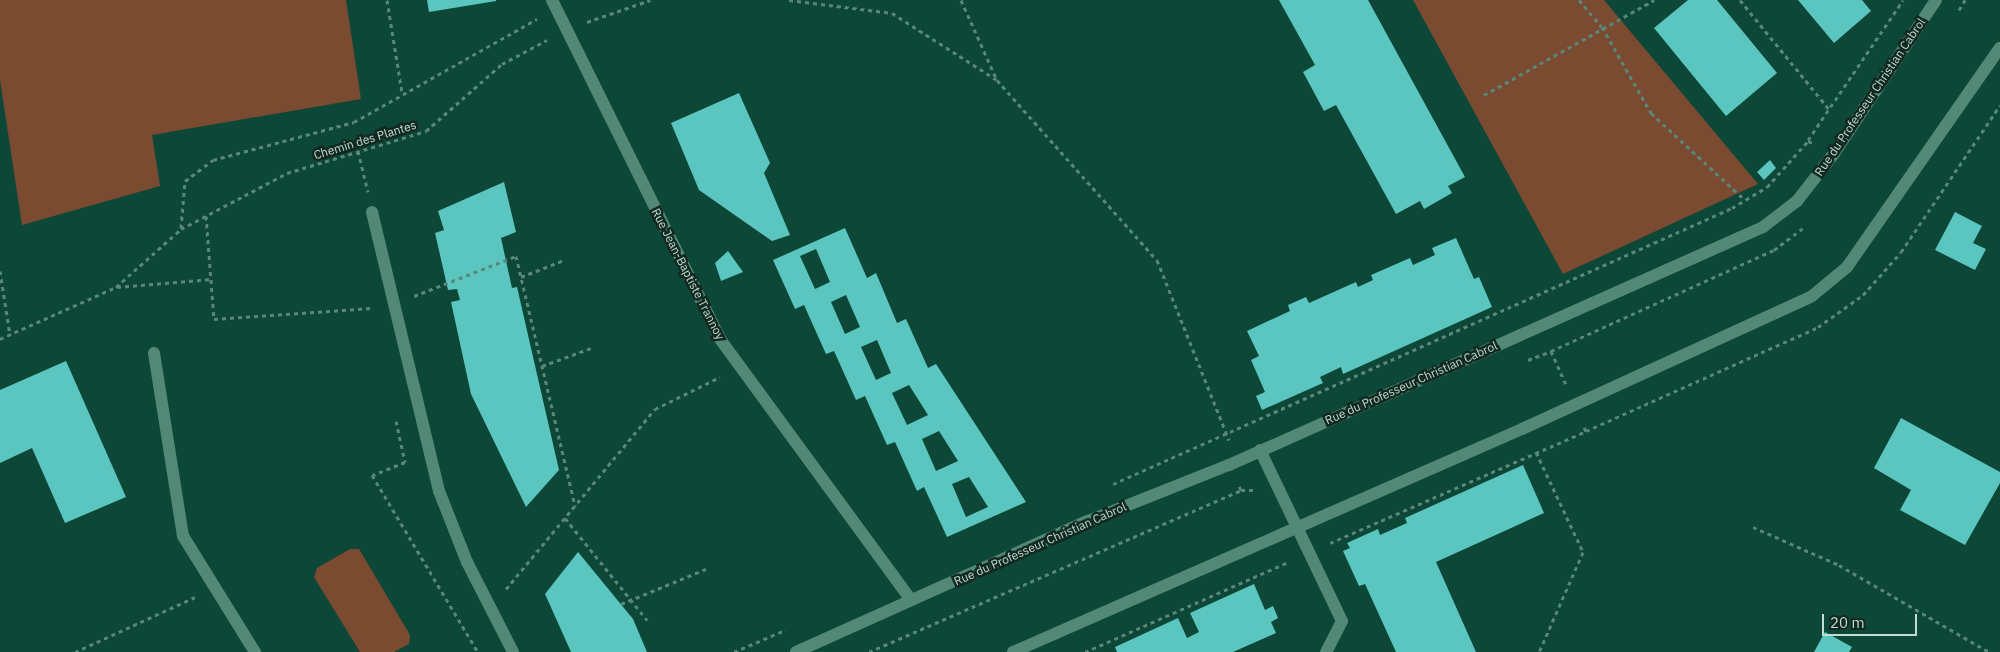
<!DOCTYPE html>
<style>
body{margin:0}
#map{position:relative;width:2000px;height:652px;overflow:hidden;background:#0c4737;font-family:"IBM Plex Sans",sans-serif}
div>[style]{position:absolute}
[style*='--x']{left:calc(var(--x)*1px);top:calc(var(--y)*1px);width:calc(var(--w)*1px);rotate:calc(var(--a)*1deg)}
.green>*{inset:0;background:#7a4b30}
.building>*{inset:0;background:#5bc6c0}
.path>*{height:3px;margin-top:-1.5px;transform-origin:0;background:repeating-linear-gradient(90deg,#598779 0 4px,transparent 0 8px)}
.service>*{height:12px;margin:-6px;padding:0 6px;transform-origin:6px;border-radius:6px;background:#528875}
.minor>*{height:12px;margin:-6px;padding:0 6px;transform-origin:6px;border-radius:6px;background:#528875}
span{translate:-50% -50%;white-space:nowrap;text-align:center;line-height:1.15;-webkit-text-stroke:5px #122921;paint-order:stroke}
.street-label{font-size:12px;color:#c1dcd2}
.scale{position:absolute;left:1822px;top:614px;width:95px;height:22px;box-sizing:border-box;border:2px solid #c1dcd2;border-top:0;padding-left:6px;font-size:15px;line-height:18px;white-space:nowrap;color:#c1dcd2;-webkit-text-stroke:4px #122921;paint-order:stroke}
</style>
<div id="map">
<div class="green">
<i style="clip-path:polygon(0 0,346px 0,361px 99px,152px 135px,160px 186px,22px 225px,0 80px)"></i>
<i style="clip-path:polygon(1413px 0,1604px 0,1758px 184px,1563px 274px)"></i>
<i style="clip-path:polygon(350px 549px,359px 549px,410px 635px,409px 644px,394px 652px,360px 652px,314px 577px,317px 568px)"></i>
</div>
<div class="building">
<i style="clip-path:polygon(427px 0,496px 0,496px 1px,429px 12px)"></i>
<i style="clip-path:polygon(1279px 0,1368px 0,1465px 177px,1448px 186px,1452px 193px,1424px 209px,1420px 201px,1396px 214px,1336px 105px,1324px 111px,1303px 72px,1315px 65px)"></i>
<i style="clip-path:polygon(1688px 0,1717px 0,1777px 73px,1726px 116px,1654px 28px)"></i>
<i style="clip-path:polygon(1798px 0,1862px 0,1871px 11px,1834px 43px)"></i>
<i style="clip-path:polygon(739px 93px,770px 163px,764px 173px,790px 235px,772px 241px,699px 190px,671px 123px)"></i>
<i style="clip-path:polygon(1770px 160px,1776px 168px,1764px 180px,1757px 172px)"></i>
<i style="clip-path:polygon(504px 182px,516px 232px,501px 238px,512px 288px,517px 287px,559px 470px,526px 507px,471px 394px,451px 302px,460px 300px,457px 289px,448px 290px,435px 233px,444px 230px,438px 211px)"></i>
<i style="clip-path:polygon(1955px 212px,1982px 226px,1973px 243px,1986px 249px,1975px 270px,1935px 250px)"></i>
<i style="clip-path:polygon(evenodd,845px 228px,867px 278px,876px 273px,897px 323px,906px 319px,928px 368px,936px 364px,1026px 502px,947px 537px,924px 487px,917px 491px,895px 442px,887px 445px,865px 396px,856px 400px,834px 351px,826px 354px,804px 305px,795px 309px,773px 260px,845px 228px,816px 249px,830px 282px,815px 289px,800px 256px,816px 249px,845px 228px,846px 295px,860px 327px,845px 334px,831px 302px,846px 295px,845px 228px,877px 340px,891px 373px,876px 380px,861px 347px,877px 340px,845px 228px,909px 385px,928px 415px,907px 425px,892px 393px,909px 385px,845px 228px,939px 431px,958px 461px,936px 471px,922px 439px,939px 431px,845px 228px,969px 477px,988px 507px,966px 517px,952px 484px,969px 477px)"></i>
<i style="clip-path:polygon(1456px 238px,1474px 279px,1479px 277px,1492px 307px,1343px 374px,1341px 367px,1320px 377px,1323px 383px,1262px 410px,1256px 396px,1265px 392px,1251px 360px,1259px 356px,1247px 331px,1290px 311px,1288px 305px,1306px 297px,1309px 303px,1356px 282px,1358px 287px,1373px 280px,1371px 275px,1410px 258px,1413px 265px,1435px 255px,1432px 248px)"></i>
<i style="clip-path:polygon(728px 251px,743px 272px,721px 281px,715px 263px)"></i>
<i style="clip-path:polygon(66px 361px,126px 497px,65px 523px,32px 448px,0 463px,0 390px)"></i>
<i style="clip-path:polygon(1901px 418px,2000px 472px,2000px 483px,1965px 545px,1900px 510px,1911px 490px,1874px 468px)"></i>
<i style="clip-path:polygon(1523px 465px,1544px 513px,1436px 562px,1476px 652px,1396px 652px,1365px 584px,1359px 586px,1343px 551px,1350px 548px,1347px 543px,1378px 529px,1380px 535px,1407px 523px,1405px 518px)"></i>
<i style="clip-path:polygon(578px 552px,633px 619px,647px 652px,571px 652px,545px 594px)"></i>
<i style="clip-path:polygon(1254px 584px,1265px 610px,1273px 606px,1278px 618px,1271px 622px,1276px 633px,1233px 652px,1117px 652px,1115px 647px,1178px 618px,1187px 638px,1199px 632px,1190px 613px)"></i>
<i style="clip-path:polygon(1825px 632px,1852px 647px,1849px 652px,1814px 652px)"></i>
</div>
<div class="path">
<i style="--x:387;--y:0;--w:94;--a:80.8"></i>
<i style="--x:789;--y:0;--w:104;--a:7.2"></i>
<i style="--x:892;--y:13;--w:125;--a:32.5"></i>
<i style="--x:961;--y:0;--w:88;--a:65.8"></i>
<i style="--x:997;--y:80;--w:241;--a:48.4"></i>
<i style="--x:1157;--y:260;--w:194;--a:68.2"></i>
<i style="--x:1579;--y:0;--w:35;--a:50"></i>
<i style="--x:1602;--y:27;--w:99;--a:60.3"></i>
<i style="--x:1651;--y:113;--w:128;--a:42.8"></i>
<i style="--x:1740;--y:0;--w:141;--a:50.8"></i>
<i style="--x:1959;--y:10;--w:12;--a:-59"></i>
<i style="--x:587;--y:22;--w:67;--a:-19.2"></i>
<i style="--x:1484;--y:95;--w:195;--a:-29.2"></i>
<i style="--x:1808;--y:140;--w:169;--a:-55.8"></i>
<i style="--x:358;--y:151;--w:42;--a:76.3"></i>
<i style="--x:206;--y:216;--w:103;--a:85.6"></i>
<i style="--x:214;--y:319;--w:158;--a:-4"></i>
<i style="--x:181;--y:228;--w:47;--a:-85.1"></i>
<i style="--x:185;--y:181;--w:35;--a:-37"></i>
<i style="--x:213;--y:160;--w:146;--a:-15.1"></i>
<i style="--x:354;--y:122;--w:210;--a:-29.4"></i>
<i style="--x:0;--y:271;--w:65;--a:81.1"></i>
<i style="--x:521;--y:277;--w:46;--a:-21.6"></i>
<i style="--x:117;--y:287;--w:95;--a:-4.8"></i>
<i style="--x:414;--y:296;--w:110;--a:-21.4"></i>
<i style="--x:516;--y:256;--w:257;--a:76.7"></i>
<i style="--x:0;--y:339;--w:127;--a:-24.1"></i>
<i style="--x:116;--y:287;--w:87;--a:-41.7"></i>
<i style="--x:181;--y:229;--w:120;--a:-27.8"></i>
<i style="--x:287;--y:173;--w:145;--a:-16.8"></i>
<i style="--x:426;--y:131;--w:101;--a:-41.4"></i>
<i style="--x:502;--y:64;--w:51;--a:-28.1"></i>
<i style="--x:1551;--y:351;--w:245;--a:-24.4"></i>
<i style="--x:1774;--y:250;--w:38;--a:-37"></i>
<i style="--x:1528;--y:360;--w:25;--a:-21"></i>
<i style="--x:1551;--y:351;--w:36;--a:66"></i>
<i style="--x:542;--y:366;--w:52;--a:-20.2"></i>
<i style="--x:396;--y:421;--w:42;--a:77.6"></i>
<i style="--x:405;--y:462;--w:35;--a:158"></i>
<i style="--x:372;--y:475;--w:206;--a:59.1"></i>
<i style="--x:1586;--y:431;--w:254;--a:-24.1"></i>
<i style="--x:1818;--y:327;--w:55;--a:-35.4"></i>
<i style="--x:1863;--y:295;--w:57;--a:-48.5"></i>
<i style="--x:1901;--y:252;--w:177;--a:-56"></i>
<i style="--x:1536;--y:452;--w:110;--a:64.8"></i>
<i style="--x:1583;--y:552;--w:109;--a:113.7"></i>
<i style="--x:1113;--y:484;--w:678;--a:-24.03"></i>
<i style="--x:1732;--y:208;--w:41;--a:-31"></i>
<i style="--x:1767;--y:187;--w:62;--a:-48.3"></i>
<i style="--x:1808;--y:141;--w:5;--a:22"></i>
<i style="--x:1241;--y:490;--w:14;--a:0"></i>
<i style="--x:565;--y:518;--w:131;--a:51.2"></i>
<i style="--x:1753;--y:527;--w:94;--a:23.8"></i>
<i style="--x:1839;--y:565;--w:173;--a:30.1"></i>
<i style="--x:1330;--y:543;--w:279;--a:-23.6"></i>
<i style="--x:1586;--y:431;--w:7;--a:-117"></i>
<i style="--x:506;--y:589;--w:234;--a:-50.4"></i>
<i style="--x:655;--y:409;--w:72;--a:-26.2"></i>
<i style="--x:621;--y:604;--w:92;--a:-22.4"></i>
<i style="--x:75;--y:652;--w:132;--a:-24.6"></i>
<i style="--x:734;--y:652;--w:56;--a:-23.3"></i>
<i style="--x:869;--y:652;--w:406;--a:-23.5"></i>
<i style="--x:1241;--y:490;--w:4;--a:-117"></i>
<i style="--x:1085;--y:652;--w:222;--a:-23.9"></i>
</div>
<div class="service">
<i style="--x:372;--y:212;--w:287;--a:76.5"></i>
<i style="--x:439;--y:491;--w:76;--a:68.5"></i>
<i style="--x:467;--y:562;--w:101;--a:62.9"></i>
<i style="--x:154;--y:353;--w:185;--a:81"></i>
<i style="--x:183;--y:536;--w:137;--a:58.2"></i>
</div>
<div class="minor">
<i style="--x:552;--y:0;--w:378;--a:63.6"></i>
<i style="--x:720;--y:339;--w:323;--a:53.8"></i>
<i style="--x:1260;--y:450;--w:190;--a:64.4"></i>
<i style="--x:1342;--y:621;--w:35;--a:117"></i>
<i style="--x:796;--y:652;--w:320;--a:-24.2"></i>
<i style="--x:1088;--y:521;--w:152;--a:-21.7"></i>
<i style="--x:1229;--y:465;--w:585;--a:-24.02"></i>
<i style="--x:1763;--y:227;--w:43;--a:-37.4"></i>
<i style="--x:1797;--y:201;--w:58;--a:-52"></i>
<i style="--x:1833;--y:155;--w:186;--a:-56.4"></i>
<i style="--x:1013;--y:652;--w:556;--a:-23.66"></i>
<i style="--x:1522;--y:429;--w:319;--a:-24.6"></i>
<i style="--x:1812;--y:296;--w:45;--a:-39.6"></i>
<i style="--x:1847;--y:267;--w:267;--a:-55.1"></i>
</div>
<div class="street-label">
<span style="left:1870px;top:97px;rotate:-56deg">Rue du Professeur Christian Cabrol</span>
<span style="left:365px;top:140px;rotate:-17deg">Chemin des Plantes</span>
<span style="left:688px;top:274px;rotate:63deg">Rue Jean-Baptiste Trannoy</span>
<span style="left:1411px;top:383px;rotate:-24deg">Rue du Professeur Christian Cabrol</span>
<span style="left:1040px;top:544px;rotate:-24deg">Rue du Professeur Christian Cabrol</span>
</div>
<div class="scale">20 m</div>
</div>
